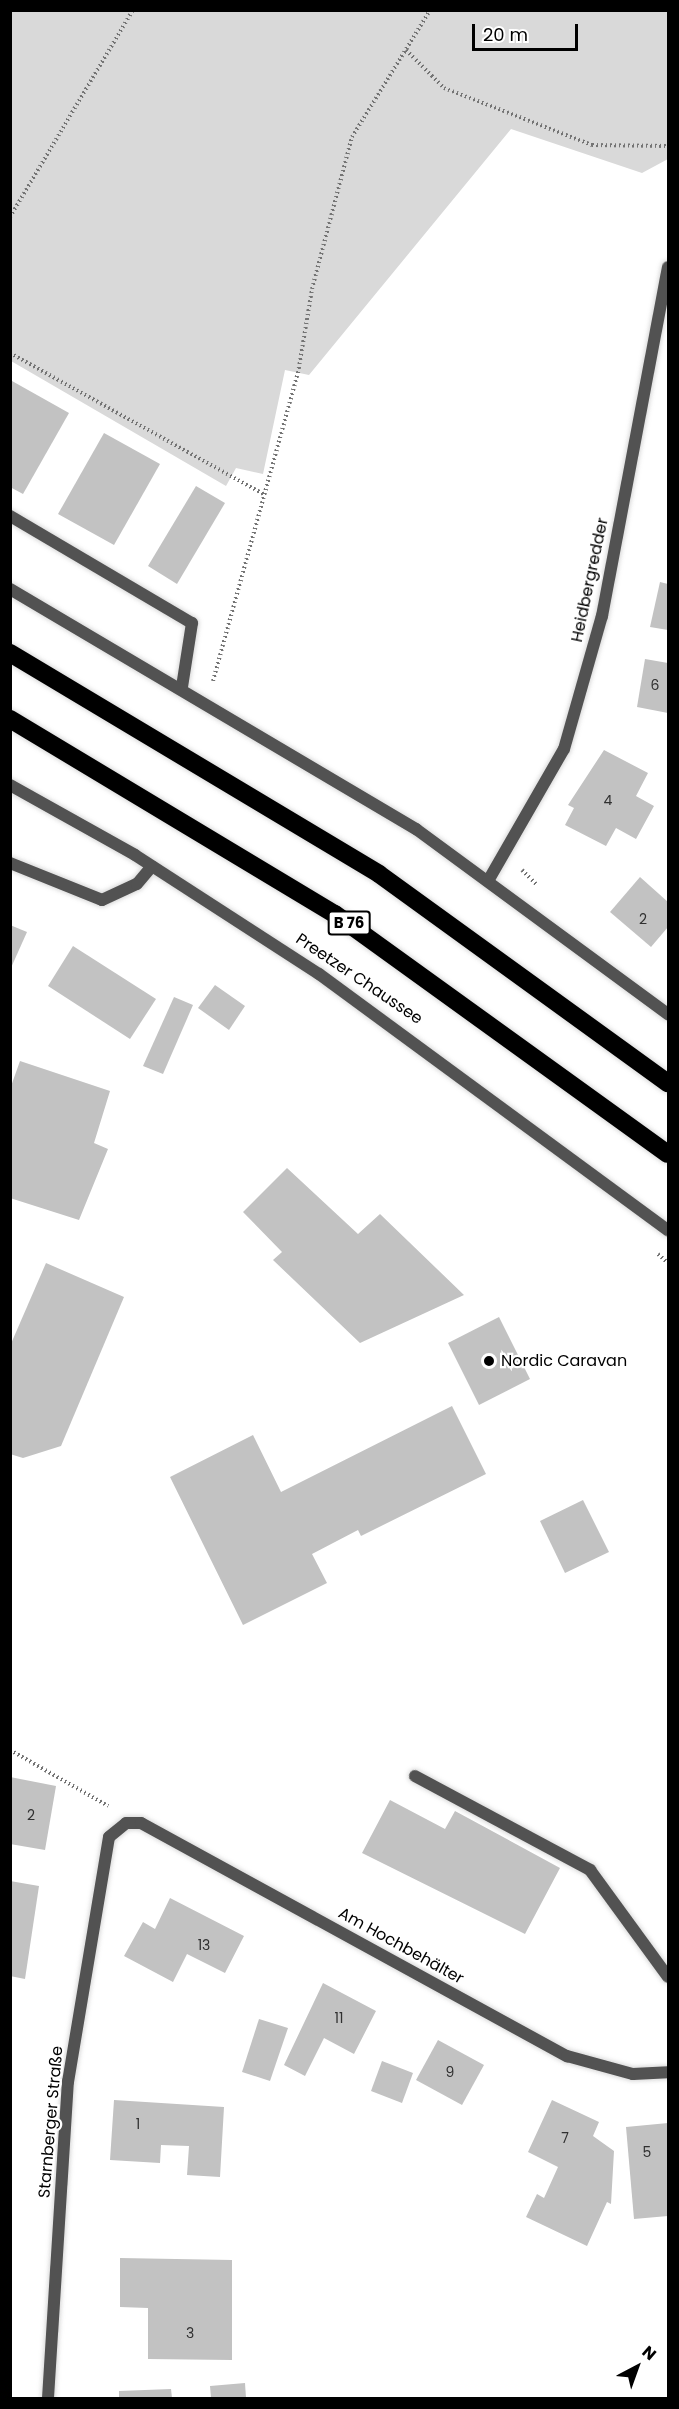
<!DOCTYPE html>
<meta charset="utf-8">
<style>
body{margin:0}
#map{position:relative;width:679px;height:2409px;overflow:hidden;background:#fff;font-family:Poppins,sans-serif}
div>[style]{position:absolute}
[style*='--x']{left:calc(var(--x)*1px);top:calc(var(--y)*1px);width:calc(var(--w)*1px);rotate:calc(var(--a)*1deg)}
.green>*{inset:0;background:#d9d9d9}
.building>*{inset:0;background:#c2c2c2}
.path>*{height:4px;margin-top:-2px;transform-origin:0;background:repeating-linear-gradient(90deg,#747474 0 1.5px,transparent 0 4.5px)}
.roads{filter:drop-shadow(0 0 2px #dbdbdb) drop-shadow(0 0 2px #dbdbdb)}
.lane>*{height:12px;margin:-6px;padding:0 6px;transform-origin:6px;border-radius:6px;background:#525252}
.street>*{height:12px;margin:-6px;padding:0 6px;transform-origin:6px;border-radius:6px;background:#525252}
.highway>*{height:18px;margin:-9px;padding:0 9px;transform-origin:9px;border-radius:9px;background:#000}
.dots>*{width:16px;height:16px;translate:-50% -50%;box-sizing:border-box;border:3px solid #fff;border-radius:50%}
span{translate:-50% -50%;white-space:nowrap;text-align:center;line-height:1.15;-webkit-text-stroke:4.5px #fff;paint-order:stroke}
.number-label{font-size:14px;color:#303030}
.number-label span{-webkit-text-stroke-width:0}
.shield-label span{padding:2px 4px;background:#fff;border:2px solid;border-radius:4px;-webkit-text-stroke-width:0}
.shield-label{font-size:15px;color:#000;font-weight:700}
.street-label{font-size:16px;color:#000}
.poi-label{font-size:16px;color:#000}
.left{translate:0 -50%;text-align:left}
.frame{position:absolute;inset:0;border:12px solid #000;pointer-events:none}
.north{position:absolute;left:607px;top:2337px;width:60px;height:60px;-webkit-text-stroke:4px #fff;paint-order:stroke;rotate:41deg;font-size:16px;font-weight:700;line-height:24px;text-align:center;color:#000}
.north::after{content:'';display:block;margin:auto;width:21px;height:27px;background:#000;clip-path:polygon(50% 0,100% 100%,50% 72%,0 100%)}
.scale{position:absolute;left:472px;top:24px;width:106px;height:27px;box-sizing:border-box;border:3px solid #000;border-top:0;padding-left:8px;font-size:18px;line-height:21px;white-space:nowrap;color:#000;-webkit-text-stroke:4px #fff;paint-order:stroke}
</style>
<div id="map">
<div class="green">
<i style="clip-path:polygon(11px 10px,668px 11px,668px 159px,642px 173px,511px 129px,309px 375px,285px 370px,263px 474px,236px 468px,226px 486px,11px 361px)"></i>
</div>
<div class="building">
<i style="clip-path:polygon(12px 381px,69px 413px,23px 494px,10px 487px)"></i>
<i style="clip-path:polygon(104px 433px,160px 464px,114px 545px,58px 514px)"></i>
<i style="clip-path:polygon(196px 486px,225px 503px,177px 584px,148px 566px)"></i>
<i style="clip-path:polygon(660px 582px,668px 584px,668px 630px,650px 627px)"></i>
<i style="clip-path:polygon(645px 659px,668px 663px,668px 713px,637px 707px)"></i>
<i style="clip-path:polygon(604px 750px,648px 773px,636px 796px,654px 806px,636px 839px,616px 828px,606px 846px,565px 825px,574px 808px,568px 805px)"></i>
<i style="clip-path:polygon(640px 877px,668px 902px,668px 927px,651px 947px,610px 912px)"></i>
<i style="clip-path:polygon(10px 925px,27px 932px,10px 970px)"></i>
<i style="clip-path:polygon(73px 946px,156px 999px,130px 1039px,48px 986px)"></i>
<i style="clip-path:polygon(215px 985px,245px 1006px,229px 1030px,198px 1008px)"></i>
<i style="clip-path:polygon(174px 997px,193px 1005px,163px 1074px,143px 1066px)"></i>
<i style="clip-path:polygon(20px 1061px,110px 1091px,94px 1143px,108px 1149px,79px 1220px,10px 1198px,10px 1089px)"></i>
<i style="clip-path:polygon(287px 1168px,358px 1234px,380px 1214px,464px 1295px,360px 1343px,273px 1260px,282px 1252px,243px 1212px)"></i>
<i style="clip-path:polygon(46px 1263px,124px 1297px,61px 1446px,23px 1458px,10px 1454px,10px 1346px)"></i>
<i style="clip-path:polygon(499px 1317px,530px 1379px,479px 1405px,448px 1343px)"></i>
<i style="clip-path:polygon(452px 1406px,486px 1474px,361px 1536px,358px 1530px,312px 1554px,327px 1583px,243px 1625px,170px 1477px,253px 1435px,281px 1492px)"></i>
<i style="clip-path:polygon(583px 1500px,609px 1552px,565px 1573px,540px 1521px)"></i>
<i style="clip-path:polygon(10px 1777px,56px 1786px,45px 1850px,10px 1844px)"></i>
<i style="clip-path:polygon(390px 1800px,445px 1829px,455px 1811px,560px 1868px,525px 1934px,362px 1853px)"></i>
<i style="clip-path:polygon(10px 1881px,39px 1886px,25px 1979px,10px 1976px)"></i>
<i style="clip-path:polygon(170px 1898px,244px 1936px,225px 1973px,187px 1954px,173px 1982px,124px 1956px,143px 1922px,155px 1929px)"></i>
<i style="clip-path:polygon(323px 1983px,376px 2011px,354px 2054px,324px 2038px,305px 2076px,284px 2065px)"></i>
<i style="clip-path:polygon(259px 2019px,288px 2028px,270px 2081px,242px 2072px)"></i>
<i style="clip-path:polygon(438px 2040px,484px 2065px,462px 2105px,416px 2080px)"></i>
<i style="clip-path:polygon(382px 2061px,413px 2073px,402px 2103px,371px 2091px)"></i>
<i style="clip-path:polygon(114px 2100px,224px 2107px,220px 2177px,187px 2175px,189px 2146px,161px 2145px,160px 2163px,110px 2160px)"></i>
<i style="clip-path:polygon(552px 2100px,599px 2122px,593px 2136px,614px 2151px,611px 2204px,607px 2202px,587px 2246px,526px 2217px,537px 2194px,544px 2198px,558px 2167px,528px 2152px)"></i>
<i style="clip-path:polygon(668px 2123px,668px 2216px,634px 2219px,626px 2127px)"></i>
<i style="clip-path:polygon(120px 2258px,232px 2260px,232px 2360px,148px 2359px,148px 2308px,120px 2307px)"></i>
<i style="clip-path:polygon(245px 2383px,246px 2398px,211px 2398px,210px 2386px)"></i>
<i style="clip-path:polygon(171px 2389px,172px 2398px,119px 2398px,119px 2391px)"></i>
</div>
<div class="path">
<i style="--x:406;--y:50;--w:54;--a:45"></i>
<i style="--x:444;--y:88;--w:159;--a:21.1"></i>
<i style="--x:592;--y:145;--w:76;--a:0.8"></i>
<i style="--x:10;--y:217;--w:241;--a:-59.3"></i>
<i style="--x:10;--y:353;--w:290;--a:29.1"></i>
<i style="--x:213;--y:681;--w:320;--a:-74.6"></i>
<i style="--x:298;--y:373;--w:85;--a:-80.5"></i>
<i style="--x:312;--y:289;--w:157;--a:-75.3"></i>
<i style="--x:352;--y:137;--w:149;--a:-58.4"></i>
<i style="--x:522;--y:870;--w:20;--a:45"></i>
<i style="--x:658;--y:1254;--w:13;--a:42"></i>
<i style="--x:10;--y:1750;--w:113;--a:29.7"></i>
</div>
<div class="roads">
<div class="lane">
<i style="--x:10;--y:516;--w:211;--a:30.5"></i>
<i style="--x:192;--y:623;--w:65;--a:98.9"></i>
<i style="--x:10;--y:863;--w:99;--a:21.9"></i>
<i style="--x:102;--y:900;--w:38;--a:-25"></i>
<i style="--x:137;--y:884;--w:23;--a:-50"></i>
<i style="--x:415;--y:1776;--w:199;--a:28.2"></i>
<i style="--x:590;--y:1870;--w:132;--a:53.9"></i>
</div>
<div class="street">
<i style="--x:10;--y:589;--w:472;--a:30.6"></i>
<i style="--x:416;--y:829;--w:313;--a:36.3"></i>
<i style="--x:10;--y:785;--w:143;--a:29.2"></i>
<i style="--x:135;--y:855;--w:219;--a:32.9"></i>
<i style="--x:319;--y:974;--w:433;--a:36.3"></i>
<i style="--x:488;--y:881;--w:152;--a:-60.1"></i>
<i style="--x:564;--y:749;--w:138;--a:-74.1"></i>
<i style="--x:602;--y:616;--w:355;--a:-79.3"></i>
<i style="--x:48;--y:2398;--w:317;--a:-86.4"></i>
<i style="--x:68;--y:2082;--w:248;--a:-80.5"></i>
<i style="--x:109;--y:1837;--w:22;--a:-39"></i>
<i style="--x:126;--y:1823;--w:15;--a:0"></i>
<i style="--x:141;--y:1823;--w:486;--a:28.7"></i>
<i style="--x:567;--y:2056;--w:68;--a:15.3"></i>
<i style="--x:633;--y:2074;--w:35;--a:-3"></i>
</div>
<div class="highway">
<i style="--x:10;--y:653;--w:430;--a:30.9"></i>
<i style="--x:379;--y:874;--w:357;--a:35.9"></i>
<i style="--x:10;--y:719;--w:379;--a:31"></i>
<i style="--x:335;--y:914;--w:410;--a:35.8"></i>
</div>
</div>
<div class="dots">
<i style="left:489px;top:1361px;background:#000"></i>
</div>
<div class="number-label">
<span style="left:655px;top:685px">6</span>
<span style="left:608px;top:800px">4</span>
<span style="left:643px;top:919px">2</span>
<span style="left:31px;top:1815px">2</span>
<span style="left:204px;top:1945px">13</span>
<span style="left:339px;top:2018px">11</span>
<span style="left:450px;top:2072px">9</span>
<span style="left:138px;top:2124px">1</span>
<span style="left:565px;top:2138px">7</span>
<span style="left:647px;top:2152px">5</span>
<span style="left:190px;top:2333px">3</span>
</div>
<div class="shield-label">
<span style="left:349px;top:923px">B 76</span>
</div>
<div class="street-label">
<span style="left:590px;top:580px;rotate:-78deg">Heidbergredder</span>
<span style="left:359px;top:979px;rotate:34deg">Preetzer Chaussee</span>
<span style="left:401px;top:1946px;rotate:29deg">Am Hochbehälter</span>
<span style="left:51px;top:2122px;rotate:-85deg">Starnberger Straße</span>
</div>
<div class="poi-label">
<span class="left" style="left:501px;top:1361px">Nordic Caravan</span>
</div>
<div class="frame"></div>
<div class="north">N</div>
<div class="scale">20 m</div>
</div>
